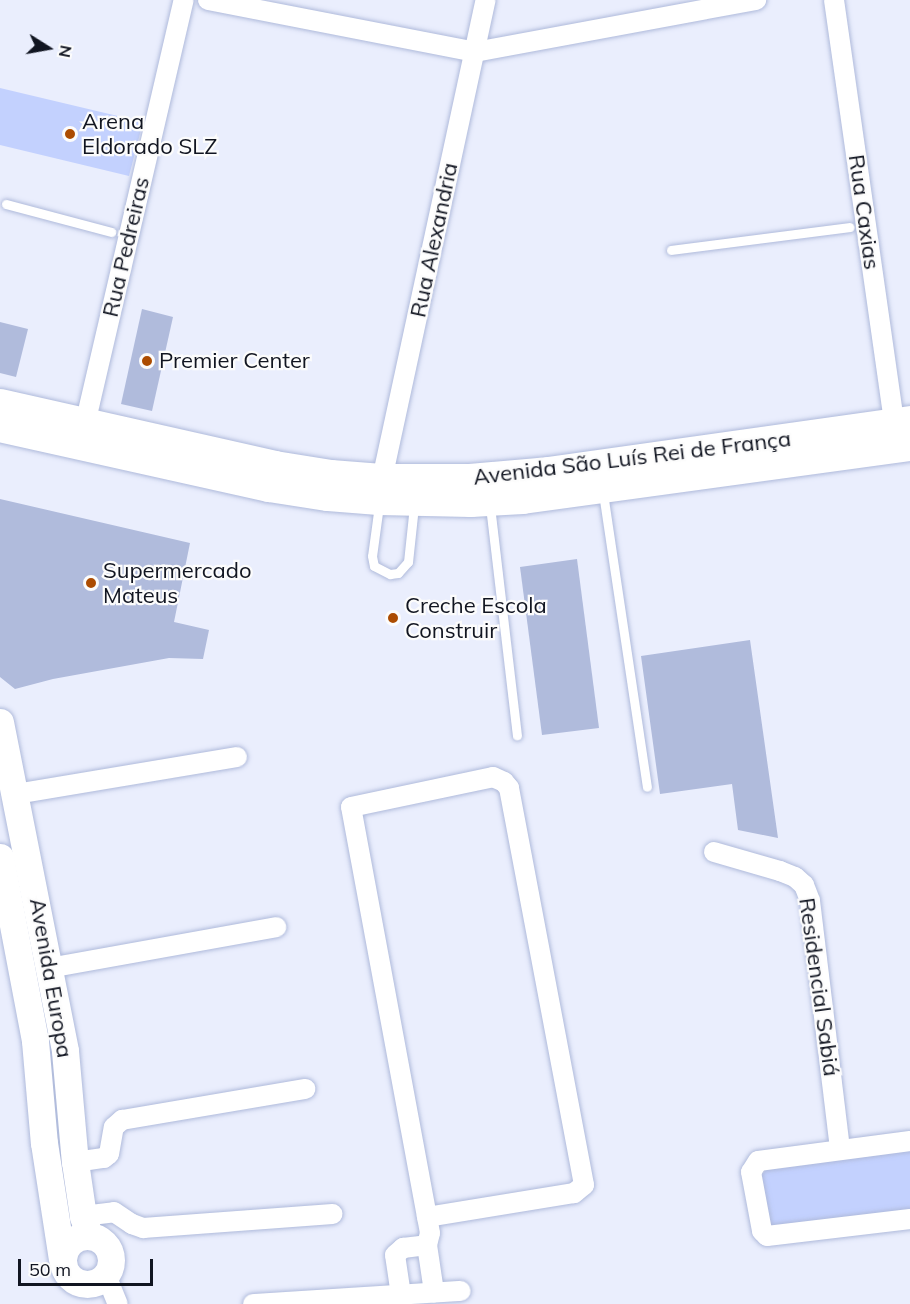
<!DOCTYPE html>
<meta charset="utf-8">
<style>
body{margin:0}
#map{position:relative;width:910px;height:1304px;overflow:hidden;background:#eaeefd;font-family:Mulish,sans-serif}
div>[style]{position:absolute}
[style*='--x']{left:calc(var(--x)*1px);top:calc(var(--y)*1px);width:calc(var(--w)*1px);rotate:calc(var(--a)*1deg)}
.green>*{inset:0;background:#c3d1fe}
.building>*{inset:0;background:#b0bbdc}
.roads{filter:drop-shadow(0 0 2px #afbadb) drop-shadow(0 0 2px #afbadb)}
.lane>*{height:9px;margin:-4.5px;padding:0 4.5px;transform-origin:4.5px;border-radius:4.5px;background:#fff}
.street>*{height:20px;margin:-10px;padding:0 10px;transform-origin:10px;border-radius:10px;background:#fff}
.secondary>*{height:27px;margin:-13.5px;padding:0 13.5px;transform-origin:13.5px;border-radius:13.5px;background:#fff}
.secondary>.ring{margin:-13.5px;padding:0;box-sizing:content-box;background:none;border:27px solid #fff;border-radius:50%}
.primary>*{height:30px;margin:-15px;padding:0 15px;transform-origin:15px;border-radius:15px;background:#fff}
.dots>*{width:16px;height:16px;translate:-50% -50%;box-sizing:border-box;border:3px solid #fcfcfc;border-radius:50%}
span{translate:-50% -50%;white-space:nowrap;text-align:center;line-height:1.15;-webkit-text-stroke:4.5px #fcfcfc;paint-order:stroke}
.poi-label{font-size:22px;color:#111521}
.left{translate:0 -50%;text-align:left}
.street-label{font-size:22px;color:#111521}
.north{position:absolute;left:18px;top:18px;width:60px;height:60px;-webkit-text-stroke:4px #fcfcfc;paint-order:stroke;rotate:101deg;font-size:16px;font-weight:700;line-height:24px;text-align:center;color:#111521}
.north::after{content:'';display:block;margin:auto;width:21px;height:27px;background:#111521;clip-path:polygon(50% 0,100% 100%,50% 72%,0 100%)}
.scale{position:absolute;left:18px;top:1259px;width:135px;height:27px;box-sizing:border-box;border:3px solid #111521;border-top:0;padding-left:8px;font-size:18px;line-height:21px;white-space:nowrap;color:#111521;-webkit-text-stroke:4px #fcfcfc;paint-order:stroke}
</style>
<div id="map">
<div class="green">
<i style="clip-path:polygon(0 88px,143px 122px,129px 176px,0 145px)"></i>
<i style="clip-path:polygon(910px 1150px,910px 1213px,770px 1229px,761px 1176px,767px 1169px)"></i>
</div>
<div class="building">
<i style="clip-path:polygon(142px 309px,173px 317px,152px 411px,121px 404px)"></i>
<i style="clip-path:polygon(0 322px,28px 329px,16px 377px,0 373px)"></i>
<i style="clip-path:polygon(0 499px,190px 543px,174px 622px,209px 630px,203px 659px,169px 658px,53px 679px,15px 689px,0 677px)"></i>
<i style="clip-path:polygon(577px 559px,599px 728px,542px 735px,520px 567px)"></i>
<i style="clip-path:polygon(750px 640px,778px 838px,738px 830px,732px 784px,660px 794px,641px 656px)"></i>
</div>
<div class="roads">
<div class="lane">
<i style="--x:6;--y:204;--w:109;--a:14.9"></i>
<i style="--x:671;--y:250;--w:180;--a:-7.3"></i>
<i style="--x:603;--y:493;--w:297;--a:81.5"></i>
<i style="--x:379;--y:505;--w:51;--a:97.8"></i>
<i style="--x:372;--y:556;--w:10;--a:79"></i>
<i style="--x:374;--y:566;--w:18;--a:27"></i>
<i style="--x:390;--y:574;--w:8;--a:-7"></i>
<i style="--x:398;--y:573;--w:15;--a:-48"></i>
<i style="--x:408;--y:562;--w:56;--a:-83.9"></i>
<i style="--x:490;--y:506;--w:231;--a:83.3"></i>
</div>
<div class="street">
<i style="--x:208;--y:0;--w:272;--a:11"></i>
<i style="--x:475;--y:52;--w:286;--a:-10.5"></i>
<i style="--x:834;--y:0;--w:427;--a:81.9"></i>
<i style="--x:85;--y:424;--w:435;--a:-76.9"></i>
<i style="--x:382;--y:479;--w:490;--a:-77.8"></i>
<i style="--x:16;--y:794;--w:224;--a:-9.5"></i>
<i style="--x:714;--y:852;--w:69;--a:16.1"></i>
<i style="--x:780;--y:871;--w:16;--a:22"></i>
<i style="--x:795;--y:877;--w:12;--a:42"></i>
<i style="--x:804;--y:885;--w:17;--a:69"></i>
<i style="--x:810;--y:901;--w:250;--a:83.1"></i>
<i style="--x:49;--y:968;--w:231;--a:-10.2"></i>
<i style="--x:910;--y:1141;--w:153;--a:172.5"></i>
<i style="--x:758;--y:1161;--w:13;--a:122"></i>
<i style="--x:751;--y:1172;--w:60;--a:79.4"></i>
<i style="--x:762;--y:1231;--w:7;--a:45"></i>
<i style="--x:767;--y:1236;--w:144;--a:-6.8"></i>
<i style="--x:75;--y:1162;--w:29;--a:-8"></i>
<i style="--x:104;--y:1158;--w:6;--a:-39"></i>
<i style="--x:109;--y:1154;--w:27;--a:-80"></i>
<i style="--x:114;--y:1127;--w:11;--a:-41"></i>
<i style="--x:122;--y:1120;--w:186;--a:-9.6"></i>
<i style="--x:83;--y:1216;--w:31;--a:-7"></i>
<i style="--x:114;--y:1212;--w:22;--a:34"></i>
<i style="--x:132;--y:1224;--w:12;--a:20"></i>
<i style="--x:143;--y:1228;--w:190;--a:-4.2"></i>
<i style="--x:427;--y:1245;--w:48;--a:81.5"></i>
<i style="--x:106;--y:1275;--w:31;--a:68"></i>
<i style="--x:401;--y:1295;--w:40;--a:-98.5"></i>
<i style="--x:395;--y:1255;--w:11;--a:-41"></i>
<i style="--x:403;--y:1248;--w:24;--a:-7"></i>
<i style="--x:427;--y:1245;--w:12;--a:-76"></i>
<i style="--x:430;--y:1233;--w:433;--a:-100.5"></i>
<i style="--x:351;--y:807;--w:145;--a:-11.9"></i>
<i style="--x:493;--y:777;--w:12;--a:24"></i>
<i style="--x:504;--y:782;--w:8;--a:50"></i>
<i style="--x:509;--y:788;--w:404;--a:79.3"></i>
<i style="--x:584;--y:1185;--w:13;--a:141"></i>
<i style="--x:574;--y:1193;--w:149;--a:170.7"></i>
<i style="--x:253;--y:1304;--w:208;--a:-3.6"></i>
</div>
<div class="secondary">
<i style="--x:0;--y:722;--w:335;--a:78.8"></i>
<i style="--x:65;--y:1051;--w:111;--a:84.9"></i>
<i style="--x:75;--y:1162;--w:55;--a:81.6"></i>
<i style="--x:83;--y:1216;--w:21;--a:73"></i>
<i style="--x:0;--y:857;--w:187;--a:79.2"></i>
<i style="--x:35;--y:1041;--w:102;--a:85"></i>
<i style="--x:44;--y:1143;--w:117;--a:81.2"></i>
<i class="ring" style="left:63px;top:1236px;width:21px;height:21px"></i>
</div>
<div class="primary">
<i style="--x:0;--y:404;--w:282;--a:12.7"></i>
<i style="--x:275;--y:466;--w:57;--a:9.1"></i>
<i style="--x:331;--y:475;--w:51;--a:4.5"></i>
<i style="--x:382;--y:479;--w:88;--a:0"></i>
<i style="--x:470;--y:479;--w:78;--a:-5.1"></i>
<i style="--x:548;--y:472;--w:366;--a:-8"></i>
<i style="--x:0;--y:427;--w:276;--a:12.6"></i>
<i style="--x:269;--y:487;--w:60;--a:8.7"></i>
<i style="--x:328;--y:496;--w:51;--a:4.5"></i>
<i style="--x:379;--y:500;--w:92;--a:1.2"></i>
<i style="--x:471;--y:502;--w:52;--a:-3.3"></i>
<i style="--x:523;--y:499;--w:391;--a:-7.8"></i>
</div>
</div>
<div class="dots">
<i style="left:70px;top:134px;background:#ac4c02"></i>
<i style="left:147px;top:361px;background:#ac4c02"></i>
<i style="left:91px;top:583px;background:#ac4c02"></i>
<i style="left:393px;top:618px;background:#ac4c02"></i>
</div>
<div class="poi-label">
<span class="left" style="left:82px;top:134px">Arena<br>Eldorado SLZ</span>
<span class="left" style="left:159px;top:361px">Premier Center</span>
<span class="left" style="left:103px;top:583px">Supermercado<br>Mateus</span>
<span class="left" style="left:405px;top:618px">Creche Escola<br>Construir</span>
</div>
<div class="street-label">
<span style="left:864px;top:212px;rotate:82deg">Rua Caxias</span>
<span style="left:434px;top:240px;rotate:-78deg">Rua Alexandria</span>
<span style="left:126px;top:247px;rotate:-77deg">Rua Pedreiras</span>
<span style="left:632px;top:458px;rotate:-7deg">Avenida São Luís Rei de França</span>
<span style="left:51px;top:978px;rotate:80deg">Avenida Europa</span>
<span style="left:819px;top:987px;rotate:82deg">Residencial Sabiá</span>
</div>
<div class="north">N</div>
<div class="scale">50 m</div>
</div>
